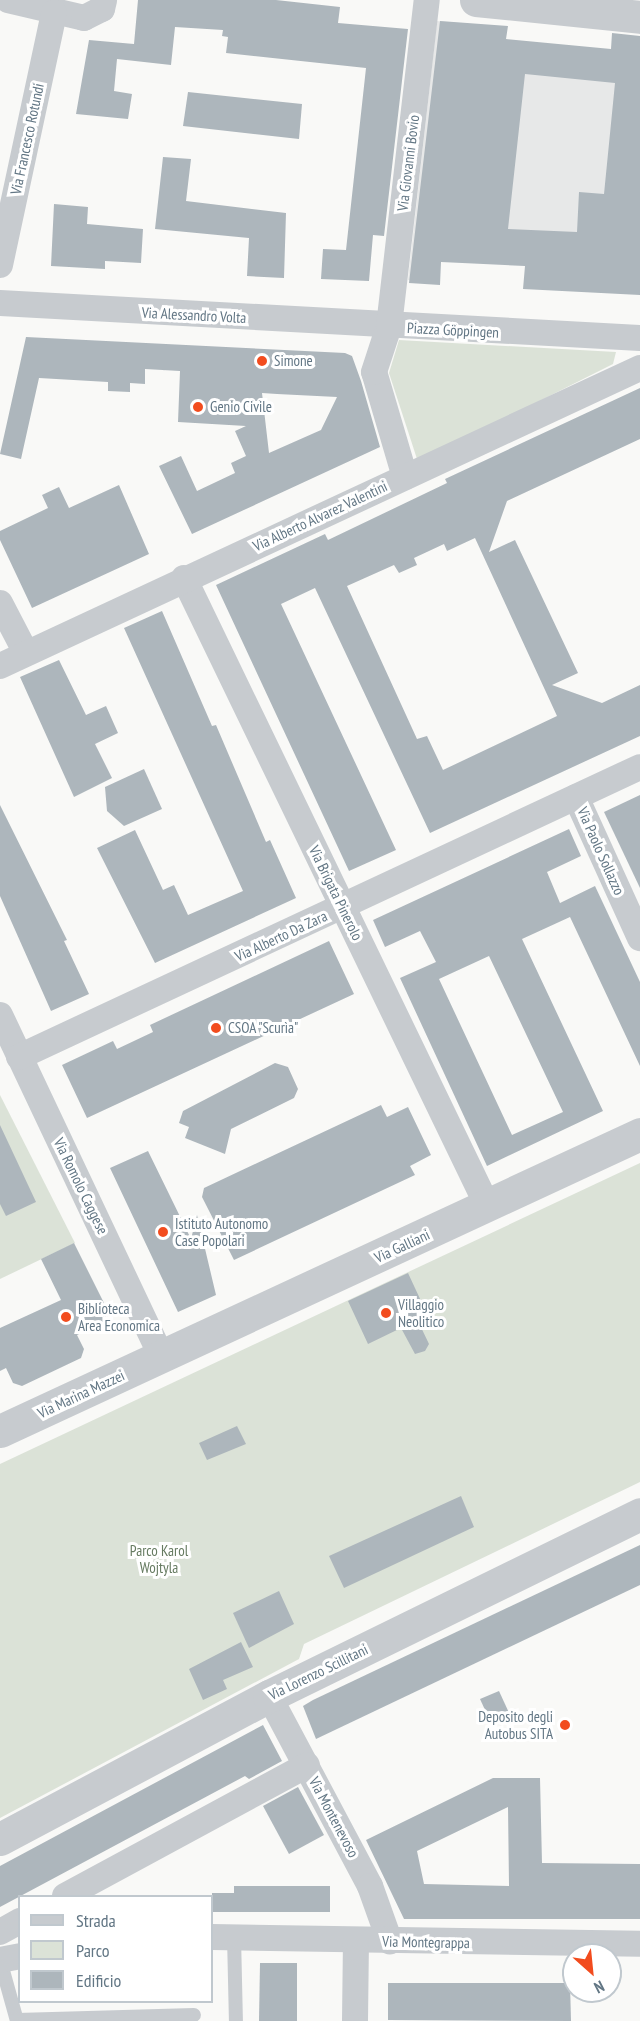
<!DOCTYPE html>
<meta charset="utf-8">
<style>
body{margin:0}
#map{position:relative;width:640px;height:2021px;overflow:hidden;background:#f9f9f7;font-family:"PT Sans Narrow",sans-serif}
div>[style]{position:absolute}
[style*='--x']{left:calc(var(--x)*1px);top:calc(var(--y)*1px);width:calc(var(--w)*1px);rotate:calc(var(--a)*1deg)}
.built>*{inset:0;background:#e7e8e8}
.green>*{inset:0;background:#dbe2d7}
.building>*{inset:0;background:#adb6bc}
.service>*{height:14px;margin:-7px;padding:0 7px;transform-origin:7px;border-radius:7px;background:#c7cbcf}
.minor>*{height:26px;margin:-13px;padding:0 13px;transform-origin:13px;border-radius:13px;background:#c7cbcf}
.tertiary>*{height:33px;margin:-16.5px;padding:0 16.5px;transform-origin:16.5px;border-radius:16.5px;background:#c7cbcf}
.dots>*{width:16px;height:16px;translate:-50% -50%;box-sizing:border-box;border:3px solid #fff;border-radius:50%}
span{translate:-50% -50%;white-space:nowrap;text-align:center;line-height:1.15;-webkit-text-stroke:6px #fff;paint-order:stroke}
.street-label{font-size:15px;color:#627684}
.poi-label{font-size:15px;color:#627684}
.left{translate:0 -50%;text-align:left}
.right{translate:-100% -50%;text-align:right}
.park-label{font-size:15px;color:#667b61}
.legend{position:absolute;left:18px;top:1895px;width:195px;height:108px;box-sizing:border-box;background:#fff;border:2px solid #c0c8ce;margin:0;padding:8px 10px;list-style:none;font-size:18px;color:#627684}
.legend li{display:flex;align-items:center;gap:12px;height:30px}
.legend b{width:30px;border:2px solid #c0c8ce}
.north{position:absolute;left:562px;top:1943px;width:60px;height:60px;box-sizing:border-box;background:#fff;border:2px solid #c0c8ce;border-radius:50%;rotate:153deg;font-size:16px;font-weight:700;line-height:24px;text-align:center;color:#627684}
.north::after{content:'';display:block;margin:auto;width:21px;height:27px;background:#f24c1e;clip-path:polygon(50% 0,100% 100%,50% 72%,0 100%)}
</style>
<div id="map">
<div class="built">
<i style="clip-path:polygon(437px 21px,507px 27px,505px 40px,640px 53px,640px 293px,527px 264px,439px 260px,439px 281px,408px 280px)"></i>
</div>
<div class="green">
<i style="clip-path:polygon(399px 340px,616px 352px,613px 364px,418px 462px,389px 373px)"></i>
<i style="clip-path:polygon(0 1095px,75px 1243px,0 1279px)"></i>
<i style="clip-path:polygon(640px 1163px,640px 1482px,304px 1644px,299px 1659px,0 1818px,0 1464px)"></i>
</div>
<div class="building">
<i style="clip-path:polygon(138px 0,276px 0,340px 7px,338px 23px,408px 29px,384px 236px,373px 235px,369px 281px,321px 279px,323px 249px,346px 250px,366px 68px,226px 53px,228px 37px,222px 36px,223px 30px,175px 27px,171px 65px,117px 59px,114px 91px,132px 94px,128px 119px,76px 114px,89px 40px,134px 44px)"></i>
<i style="clip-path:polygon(evenodd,440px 21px,508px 26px,506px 39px,611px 49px,612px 33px,640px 36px,640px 295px,523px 289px,525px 266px,441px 262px,440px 285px,409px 283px,440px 21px,525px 74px,615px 83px,604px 194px,579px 192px,577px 232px,508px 229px,525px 74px)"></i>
<i style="clip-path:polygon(188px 92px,302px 104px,299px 139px,183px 126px)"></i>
<i style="clip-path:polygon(163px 157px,191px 159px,186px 201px,286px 213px,284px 278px,247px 276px,249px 238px,155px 229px)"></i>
<i style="clip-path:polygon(54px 204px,88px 207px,87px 224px,143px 229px,141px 263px,105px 261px,105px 269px,51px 266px)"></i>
<i style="clip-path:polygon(evenodd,26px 337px,345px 353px,352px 356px,361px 381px,380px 447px,192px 534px,159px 466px,181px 456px,197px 491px,235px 473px,231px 463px,246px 456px,235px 431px,246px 426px,178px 422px,180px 371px,145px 369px,145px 384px,130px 383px,130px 392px,108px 391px,108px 382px,39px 378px,21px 459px,0 454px,26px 337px,262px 393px,277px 394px,337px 397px,321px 430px,269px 453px,262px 393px)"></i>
<i style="clip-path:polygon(evenodd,640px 388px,640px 439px,507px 501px,489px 552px,515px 540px,578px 673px,552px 685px,602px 703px,640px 685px,640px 736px,430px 833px,315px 588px,281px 604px,396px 850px,349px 871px,216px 585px,325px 534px,328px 540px,447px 483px,445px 479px,640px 388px,475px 538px,557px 716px,443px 770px,427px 736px,417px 739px,347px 586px,394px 565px,399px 573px,417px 565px,414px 558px,444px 544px,447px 551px,475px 538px)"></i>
<i style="clip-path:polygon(119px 485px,149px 554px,32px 608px,0 540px,0 531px,48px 508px,42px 495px,59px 487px,69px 508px)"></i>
<i style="clip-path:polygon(162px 611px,212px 726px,216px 725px,266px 842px,270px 840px,296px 898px,155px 963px,97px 848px,135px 830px,163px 890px,174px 885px,188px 915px,243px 891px,124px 628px)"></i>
<i style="clip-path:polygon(59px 660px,86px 715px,106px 706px,118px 733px,95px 744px,112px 778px,74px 797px,20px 677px)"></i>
<i style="clip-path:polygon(144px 769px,162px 809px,124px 826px,107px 811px,105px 787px)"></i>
<i style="clip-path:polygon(640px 795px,640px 888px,604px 812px)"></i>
<i style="clip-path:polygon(0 805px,67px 940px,64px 941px,89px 994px,51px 1011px,0 896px)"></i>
<i style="clip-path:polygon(evenodd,569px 829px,581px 856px,547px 872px,560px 903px,595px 886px,640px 982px,640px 1066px,570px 917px,522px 939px,603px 1111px,487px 1166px,400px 978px,436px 962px,420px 931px,385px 947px,373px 920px,569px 829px,489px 956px,563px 1112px,512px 1135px,439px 979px,489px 956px)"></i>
<i style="clip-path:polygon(329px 941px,354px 994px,87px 1118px,62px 1065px,113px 1041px,117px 1049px,153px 1032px,150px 1025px)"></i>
<i style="clip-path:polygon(275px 1063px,288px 1067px,298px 1089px,294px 1098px,231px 1129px,225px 1154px,185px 1138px,189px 1127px,179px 1123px,183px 1111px)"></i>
<i style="clip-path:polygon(381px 1105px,387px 1117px,408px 1107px,431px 1155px,410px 1166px,415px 1175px,234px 1260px,202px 1197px,204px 1188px)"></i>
<i style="clip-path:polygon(0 1125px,36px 1202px,6px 1216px,0 1204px)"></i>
<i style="clip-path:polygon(148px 1151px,191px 1239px,197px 1215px,216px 1295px,178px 1312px,110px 1168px)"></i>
<i style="clip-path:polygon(74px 1243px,108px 1311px,104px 1322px,77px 1335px,84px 1349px,81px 1358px,22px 1386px,13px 1383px,6px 1368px,0 1371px,0 1328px,61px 1300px,41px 1259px)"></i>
<i style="clip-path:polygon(408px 1273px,428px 1316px,418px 1321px,429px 1344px,425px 1351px,415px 1354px,401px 1328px,368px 1344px,348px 1301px)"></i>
<i style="clip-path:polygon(237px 1426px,246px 1444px,207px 1460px,199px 1443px)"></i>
<i style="clip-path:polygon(461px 1496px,474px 1527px,344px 1588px,329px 1556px)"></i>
<i style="clip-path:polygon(640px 1545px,640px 1585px,316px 1739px,303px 1706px,313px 1700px)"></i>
<i style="clip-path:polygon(279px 1591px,294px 1624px,249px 1648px,233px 1613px)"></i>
<i style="clip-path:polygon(241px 1642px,253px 1667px,223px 1680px,227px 1689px,203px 1700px,189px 1669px)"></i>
<i style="clip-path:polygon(499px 1691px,510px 1715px,491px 1723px,480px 1699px)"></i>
<i style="clip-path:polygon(263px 1725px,282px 1761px,249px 1779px,245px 1776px,0 1907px,0 1866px)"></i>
<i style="clip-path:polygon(evenodd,493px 1778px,540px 1778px,542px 1863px,640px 1864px,640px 1919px,404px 1919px,366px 1840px,493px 1778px,508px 1807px,509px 1886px,424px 1884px,417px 1851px,508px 1807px)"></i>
<i style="clip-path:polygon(298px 1787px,324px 1835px,289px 1854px,263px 1806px)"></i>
<i style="clip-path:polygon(234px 1886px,330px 1886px,330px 1912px,212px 1912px,212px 1893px,234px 1893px)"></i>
<i style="clip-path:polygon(260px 1963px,297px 1963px,297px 2021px,259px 2021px)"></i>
<i style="clip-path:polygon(388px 1983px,570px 1983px,571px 2021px,388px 2020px)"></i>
</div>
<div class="service">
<i style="--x:234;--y:1936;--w:85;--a:88.7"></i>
<i style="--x:0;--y:1960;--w:63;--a:74.4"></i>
<i style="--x:17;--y:2020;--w:177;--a:-1.6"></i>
</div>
<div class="minor">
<i style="--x:8;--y:0;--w:78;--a:13.3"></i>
<i style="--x:84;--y:18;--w:20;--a:-27"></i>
<i style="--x:102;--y:9;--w:9;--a:-77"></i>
<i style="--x:0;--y:265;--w:258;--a:-77.9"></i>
<i style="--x:0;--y:303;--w:641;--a:3.13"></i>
<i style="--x:405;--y:477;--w:109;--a:-106.4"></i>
<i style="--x:374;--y:372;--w:48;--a:-71.9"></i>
<i style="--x:389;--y:326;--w:328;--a:-83.4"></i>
<i style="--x:184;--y:578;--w:699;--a:64.21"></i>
<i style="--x:0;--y:603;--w:56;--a:62.5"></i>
<i style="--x:0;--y:666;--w:706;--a:-24.97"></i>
<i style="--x:576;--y:797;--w:155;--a:65.6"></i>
<i style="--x:0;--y:1015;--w:378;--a:64.7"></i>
<i style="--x:19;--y:1057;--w:685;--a:-25.03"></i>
<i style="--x:269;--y:1696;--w:215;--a:62"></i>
<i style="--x:370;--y:1886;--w:59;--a:70.3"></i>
<i style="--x:65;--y:1896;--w:275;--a:-28.4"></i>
<i style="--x:0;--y:1932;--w:23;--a:-29"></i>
<i style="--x:212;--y:1937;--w:428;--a:0.9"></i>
<i style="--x:0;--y:1960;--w:20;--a:-11"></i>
<i style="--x:355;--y:2021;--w:81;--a:-89.3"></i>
</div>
<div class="tertiary">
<i style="--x:476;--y:0;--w:165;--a:5.9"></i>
<i style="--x:0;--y:1431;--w:706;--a:-24.89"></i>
<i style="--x:0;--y:1839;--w:305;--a:-28"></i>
<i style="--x:269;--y:1696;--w:413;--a:-26.1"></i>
</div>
<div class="dots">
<i style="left:262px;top:361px;background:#f24c1e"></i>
<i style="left:198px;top:407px;background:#f24c1e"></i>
<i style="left:216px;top:1028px;background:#f24c1e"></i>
<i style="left:163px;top:1232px;background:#f24c1e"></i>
<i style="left:386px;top:1313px;background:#f24c1e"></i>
<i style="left:66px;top:1317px;background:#f24c1e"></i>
<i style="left:565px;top:1725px;background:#f24c1e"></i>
</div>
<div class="street-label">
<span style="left:27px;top:139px;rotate:-78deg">Via Francesco Rotundi</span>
<span style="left:408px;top:163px;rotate:-83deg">Via Giovanni Bovio</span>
<span style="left:194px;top:315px;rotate:3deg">Via Alessandro Volta</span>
<span style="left:453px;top:330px;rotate:3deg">Piazza Göppingen</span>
<span style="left:320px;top:516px;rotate:-25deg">Via Alberto Alvarez Valentini</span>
<span style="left:601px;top:851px;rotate:66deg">Via Paolo Sollazzo</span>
<span style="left:336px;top:893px;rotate:64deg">Via Brigata Pinerolo</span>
<span style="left:281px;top:936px;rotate:-25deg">Via Alberto Da Zara</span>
<span style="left:81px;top:1186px;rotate:64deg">Via Romolo Caggese</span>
<span style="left:402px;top:1246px;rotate:-25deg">Via Galliani</span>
<span style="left:81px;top:1394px;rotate:-25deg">Via Marina Mazzei</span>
<span style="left:318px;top:1672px;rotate:-26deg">Via Lorenzo Scillitani</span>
<span style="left:334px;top:1817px;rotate:62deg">Via Montenevoso</span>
<span style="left:426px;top:1942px;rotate:1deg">Via Montegrappa</span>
</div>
<div class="poi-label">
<span class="left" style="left:274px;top:361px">Simone</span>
<span class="left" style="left:210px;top:407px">Genio Civile</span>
<span class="left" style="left:228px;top:1028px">CSOA "Scurìa"</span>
<span class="left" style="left:175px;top:1232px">Istituto Autonomo<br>Case Popolari</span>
<span class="left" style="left:398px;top:1313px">Villaggio<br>Neolitico</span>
<span class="left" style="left:78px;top:1317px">Biblioteca<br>Area Economica</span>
<span class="right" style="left:553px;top:1725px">Deposito degli<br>Autobus SITA</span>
</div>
<div class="park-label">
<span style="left:159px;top:1559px">Parco Karol<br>Wojtyla</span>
</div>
<ul class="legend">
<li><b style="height:8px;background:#c7cbcf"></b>Strada</li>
<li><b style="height:16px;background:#dbe2d7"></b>Parco</li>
<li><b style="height:16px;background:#adb6bc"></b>Edificio</li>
</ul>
<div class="north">N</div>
</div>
